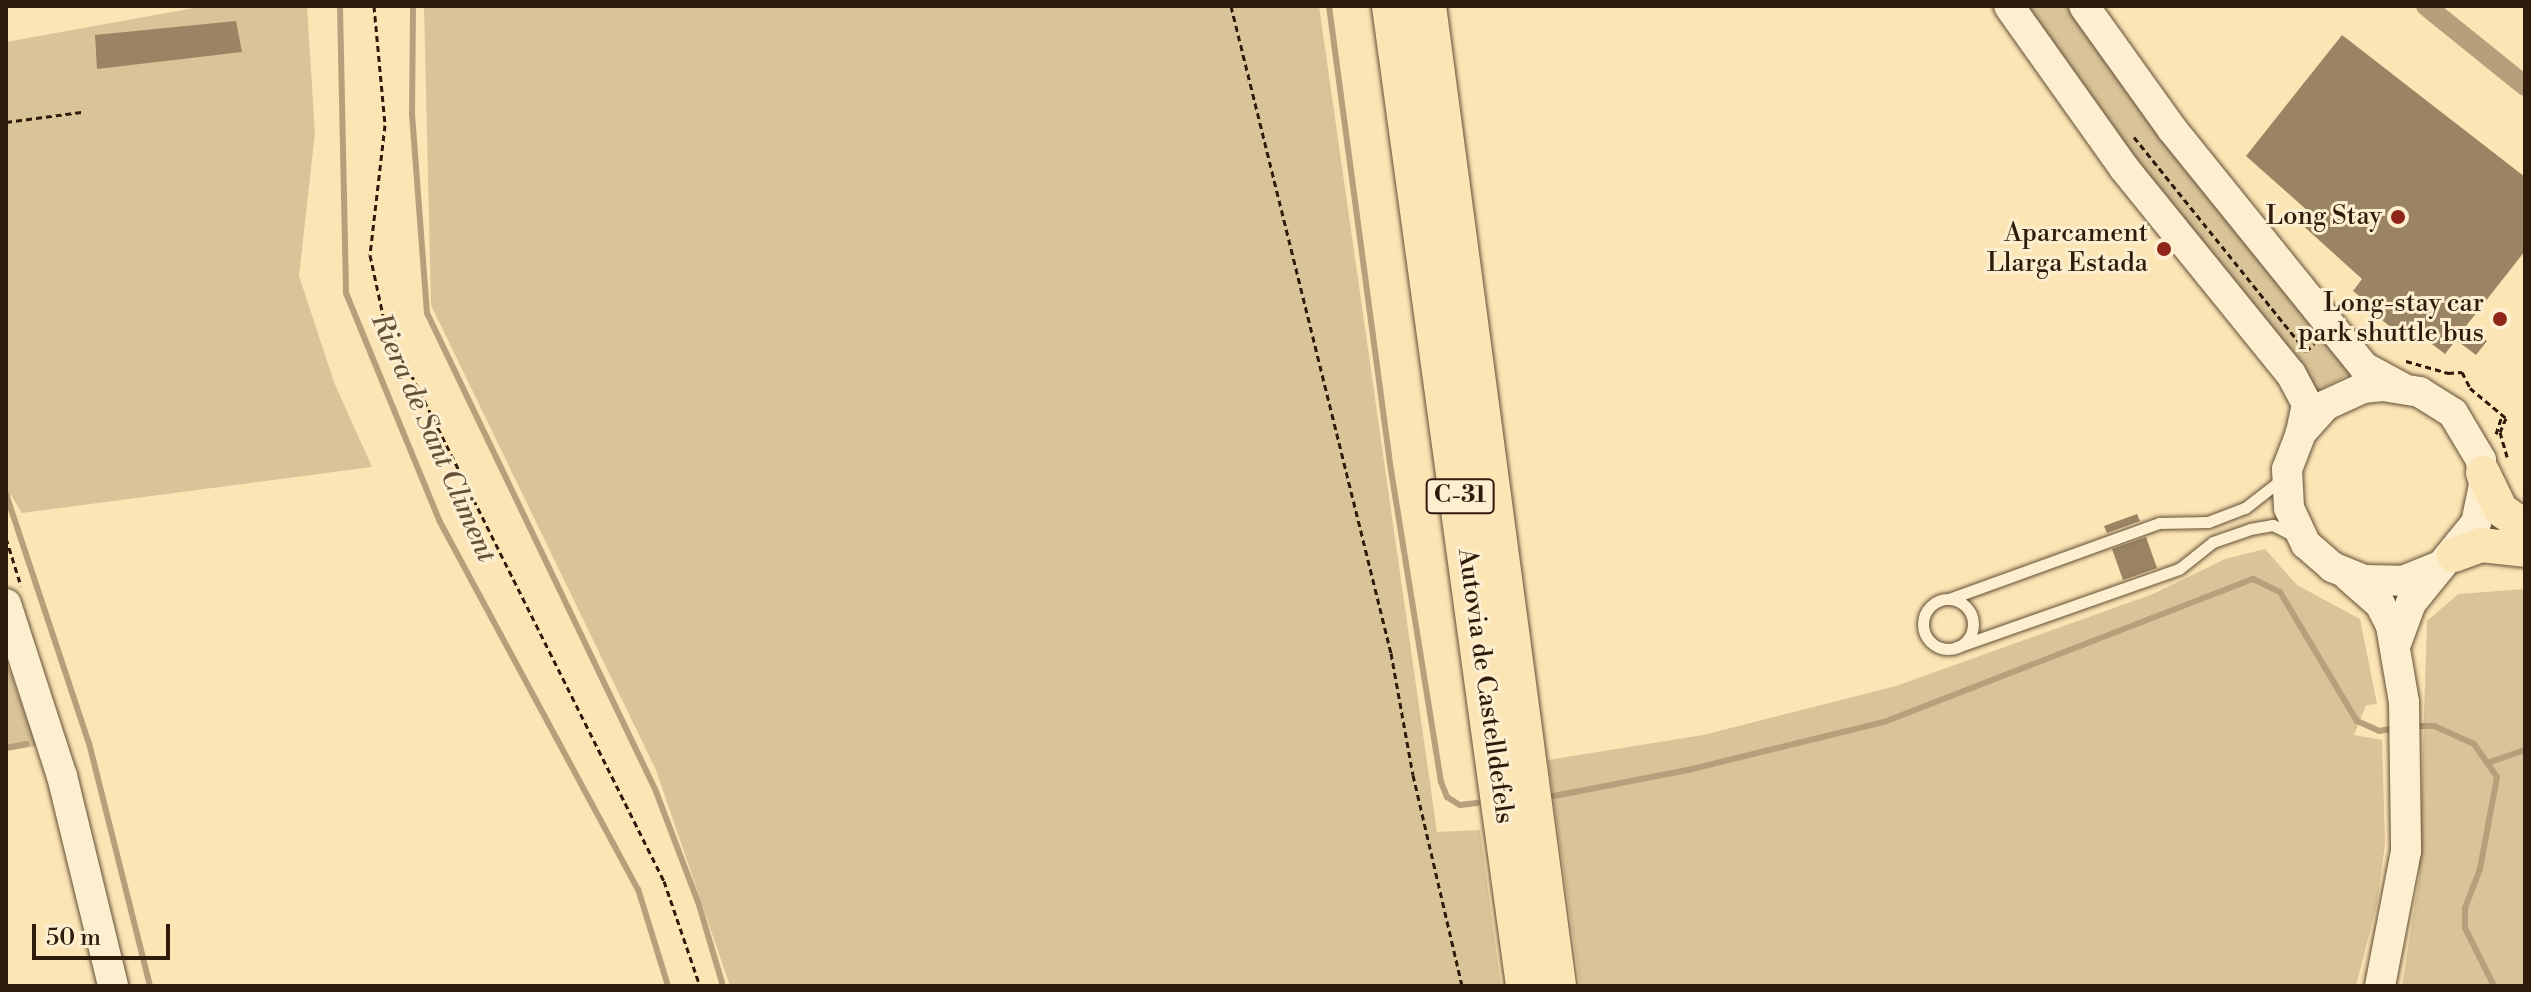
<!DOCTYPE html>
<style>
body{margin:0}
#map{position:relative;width:2531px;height:992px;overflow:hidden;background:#fce5b5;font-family:"Libre Bodoni",serif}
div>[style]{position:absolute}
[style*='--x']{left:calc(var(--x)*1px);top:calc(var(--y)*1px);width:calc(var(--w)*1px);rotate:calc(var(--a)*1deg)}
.green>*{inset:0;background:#d9c398}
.stream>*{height:6px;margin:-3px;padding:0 3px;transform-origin:3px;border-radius:3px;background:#b6a07b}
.canal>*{height:20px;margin:-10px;padding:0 10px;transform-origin:10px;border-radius:10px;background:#b6a07b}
.building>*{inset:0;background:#9a8463}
.path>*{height:3px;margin-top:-1.5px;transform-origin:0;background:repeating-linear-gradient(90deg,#2f1b0b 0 6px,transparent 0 10px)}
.roads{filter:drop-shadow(0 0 2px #624e36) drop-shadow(0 0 2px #624e36)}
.lane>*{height:11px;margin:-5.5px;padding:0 5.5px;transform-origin:5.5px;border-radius:5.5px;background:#fdeecf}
.lane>.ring{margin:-5.5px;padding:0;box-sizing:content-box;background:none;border:11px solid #fdeecf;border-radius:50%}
.secondary>*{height:30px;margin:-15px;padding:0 15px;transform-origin:15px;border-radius:15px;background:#fdeecf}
.primary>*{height:34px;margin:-17px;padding:0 17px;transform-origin:17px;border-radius:17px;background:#fce5b5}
.highway>*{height:40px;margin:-20px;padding:0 20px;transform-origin:20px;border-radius:20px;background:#fce5b5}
.dots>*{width:22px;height:22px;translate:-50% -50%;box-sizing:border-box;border:4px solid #fdeecf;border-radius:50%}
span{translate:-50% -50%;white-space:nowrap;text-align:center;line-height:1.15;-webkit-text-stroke:6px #fdeecf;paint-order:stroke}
.shield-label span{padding:2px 6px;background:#fdeecf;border:2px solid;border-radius:6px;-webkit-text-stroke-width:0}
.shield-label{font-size:24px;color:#2f1b0b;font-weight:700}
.poi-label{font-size:26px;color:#2f1b0b}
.right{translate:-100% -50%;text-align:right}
.street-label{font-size:26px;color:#2f1b0b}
.water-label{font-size:28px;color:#655038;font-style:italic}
.frame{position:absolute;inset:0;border:8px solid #2f1b0b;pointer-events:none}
.scale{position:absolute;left:32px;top:924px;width:138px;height:36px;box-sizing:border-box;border:4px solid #2f1b0b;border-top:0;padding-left:10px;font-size:24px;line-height:28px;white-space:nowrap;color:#2f1b0b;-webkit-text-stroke:6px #fdeecf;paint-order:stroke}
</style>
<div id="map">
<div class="green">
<i style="clip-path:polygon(205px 6px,307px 6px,315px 133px,299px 276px,334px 382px,372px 467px,22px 513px,11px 495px,6px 498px,6px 42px)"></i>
<i style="clip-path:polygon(424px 6px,1319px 6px,1437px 832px,1480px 830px,1501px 986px,730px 986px,656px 770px,431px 305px)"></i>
<i style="clip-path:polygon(2022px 6px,2071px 6px,2353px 372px,2316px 392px,2145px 180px)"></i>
<i style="clip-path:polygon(2265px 549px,2297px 585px,2360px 619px,2377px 704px,2366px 705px,2354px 735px,2382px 740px,2385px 844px,2377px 904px,2356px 986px,1580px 986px,1548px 760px,1703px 735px,1896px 686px,2153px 594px,2225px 559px)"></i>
<i style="clip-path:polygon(2525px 589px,2525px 986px,2402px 986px,2419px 877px,2427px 621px,2458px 594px)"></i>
<i style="clip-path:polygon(6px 660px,36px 746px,6px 751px)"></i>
</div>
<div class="stream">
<i style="--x:340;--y:6;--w:287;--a:88.8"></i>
<i style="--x:346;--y:293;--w:248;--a:67.7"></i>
<i style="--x:440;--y:522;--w:417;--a:61.7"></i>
<i style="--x:638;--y:889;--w:102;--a:72.8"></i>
<i style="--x:413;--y:6;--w:108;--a:90.5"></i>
<i style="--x:412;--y:114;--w:200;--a:85.7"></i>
<i style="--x:427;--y:313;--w:528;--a:64.41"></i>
<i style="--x:655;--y:789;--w:124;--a:69.2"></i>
<i style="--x:699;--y:905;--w:84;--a:73.5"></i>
<i style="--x:1329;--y:6;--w:468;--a:82.4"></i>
<i style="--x:1391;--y:470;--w:316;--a:80.9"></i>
<i style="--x:1441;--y:782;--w:16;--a:68"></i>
<i style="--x:1447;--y:797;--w:15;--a:32"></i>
<i style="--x:1460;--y:805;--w:17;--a:-7"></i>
<i style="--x:6;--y:494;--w:262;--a:71.6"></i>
<i style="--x:89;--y:743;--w:251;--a:75.9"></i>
<i style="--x:2415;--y:726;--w:19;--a:0"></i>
<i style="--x:2434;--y:726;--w:44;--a:24.2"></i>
<i style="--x:2474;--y:744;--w:40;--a:55.1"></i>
<i style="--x:2497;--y:777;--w:94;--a:100.5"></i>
<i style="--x:2480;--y:869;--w:42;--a:111"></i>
<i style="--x:2465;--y:908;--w:20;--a:90"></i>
<i style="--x:2465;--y:928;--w:65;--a:63.4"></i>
<i style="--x:6;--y:748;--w:21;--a:-11"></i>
<i style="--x:2490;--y:762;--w:37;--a:-19"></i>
<i style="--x:1554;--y:796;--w:136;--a:-11"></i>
<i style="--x:1688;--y:770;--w:202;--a:-13.8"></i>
<i style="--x:1884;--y:722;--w:396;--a:-21.2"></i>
<i style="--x:2253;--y:579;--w:30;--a:26"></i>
<i style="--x:2280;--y:592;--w:150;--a:59.2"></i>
<i style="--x:2357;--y:721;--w:24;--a:24"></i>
<i style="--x:2379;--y:731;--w:17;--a:-10"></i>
</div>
<div class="canal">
<i style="--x:2426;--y:6;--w:127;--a:38.9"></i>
</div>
<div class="building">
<i style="clip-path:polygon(236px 21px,242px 52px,97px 69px,95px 35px)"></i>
<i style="clip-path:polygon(2342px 35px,2525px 177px,2525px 251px,2466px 326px,2487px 341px,2476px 355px,2456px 340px,2445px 354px,2411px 328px,2403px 337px,2382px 320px,2385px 316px,2353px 291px,2362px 279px,2299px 222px,2308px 211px,2246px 156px)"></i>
<i style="clip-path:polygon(2137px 514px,2140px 521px,2107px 533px,2104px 526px)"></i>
<i style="clip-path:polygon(2146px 537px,2157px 568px,2123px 580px,2112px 549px)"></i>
</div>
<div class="path">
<i style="--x:374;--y:6;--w:120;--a:84.7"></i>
<i style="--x:385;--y:125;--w:131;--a:96.6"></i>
<i style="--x:370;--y:255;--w:66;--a:77.8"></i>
<i style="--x:384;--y:320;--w:627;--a:63.48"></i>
<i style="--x:664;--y:881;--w:111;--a:71.1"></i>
<i style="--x:1231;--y:6;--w:666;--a:76.11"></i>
<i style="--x:1391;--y:653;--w:124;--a:79.8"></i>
<i style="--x:1413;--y:775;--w:217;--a:76.9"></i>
<i style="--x:6;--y:122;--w:76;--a:-7.6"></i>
<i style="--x:2134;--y:137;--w:275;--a:51.2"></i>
<i style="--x:2306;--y:351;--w:11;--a:-41"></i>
<i style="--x:2406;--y:361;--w:44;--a:15.9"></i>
<i style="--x:2448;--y:373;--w:14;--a:-4"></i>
<i style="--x:2462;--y:372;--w:18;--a:63"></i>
<i style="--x:2470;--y:388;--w:47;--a:39.8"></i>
<i style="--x:2506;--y:418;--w:15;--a:113"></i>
<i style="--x:2500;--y:432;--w:26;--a:74"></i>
<i style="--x:2496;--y:434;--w:20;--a:-72"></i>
<i style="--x:6;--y:538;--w:50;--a:72.6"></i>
</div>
<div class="roads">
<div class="lane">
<i style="--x:1949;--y:599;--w:223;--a:-19.9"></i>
<i style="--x:2159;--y:523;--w:49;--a:-1.2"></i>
<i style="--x:2208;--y:522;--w:40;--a:-21"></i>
<i style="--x:2245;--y:508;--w:46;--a:-37.9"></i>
<i class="ring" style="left:1923px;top:599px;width:39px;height:39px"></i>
<i style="--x:1957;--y:647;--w:235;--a:-19.4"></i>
<i style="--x:2179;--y:569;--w:43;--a:-38.5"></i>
<i style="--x:2213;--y:542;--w:39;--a:-19"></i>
<i style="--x:2250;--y:529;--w:23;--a:-10"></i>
<i style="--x:2273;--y:525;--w:22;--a:27"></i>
</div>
<div class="secondary">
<i style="--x:2009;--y:6;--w:199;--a:54.6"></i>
<i style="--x:2124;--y:168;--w:265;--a:51"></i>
<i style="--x:2291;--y:374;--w:34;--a:62"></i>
<i style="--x:2307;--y:404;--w:30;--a:102"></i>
<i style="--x:2084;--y:6;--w:151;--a:54.4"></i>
<i style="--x:2172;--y:129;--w:306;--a:51.1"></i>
<i style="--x:2364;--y:367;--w:42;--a:28.4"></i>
<i style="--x:2349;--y:577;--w:41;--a:41.1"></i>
<i style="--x:2380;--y:604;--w:25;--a:63"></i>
<i style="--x:2391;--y:626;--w:77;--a:80.3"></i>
<i style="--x:2404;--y:702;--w:149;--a:89.2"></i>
<i style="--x:2406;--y:851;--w:137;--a:100.9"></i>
<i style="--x:6;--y:604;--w:181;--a:72"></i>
<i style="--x:62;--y:776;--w:216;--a:76.3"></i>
<i style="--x:2397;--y:641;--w:40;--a:-69.8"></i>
<i style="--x:2411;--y:603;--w:103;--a:-50.9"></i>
<i style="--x:2476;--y:523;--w:38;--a:-78"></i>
<i style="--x:2484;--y:486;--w:26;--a:-97"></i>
<i style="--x:2481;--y:460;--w:55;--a:-120.8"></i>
<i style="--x:2453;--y:413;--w:39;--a:-148"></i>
<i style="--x:2420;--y:392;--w:38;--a:-171"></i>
<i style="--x:2382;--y:386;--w:19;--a:174"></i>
<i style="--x:2363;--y:388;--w:41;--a:155.3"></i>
<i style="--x:2326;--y:405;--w:38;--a:132"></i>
<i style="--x:2301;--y:433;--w:39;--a:111"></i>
<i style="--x:2287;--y:469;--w:39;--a:87"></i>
<i style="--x:2289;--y:508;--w:40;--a:65"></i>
<i style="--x:2306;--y:544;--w:35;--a:41"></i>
<i style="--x:2332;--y:567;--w:35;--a:22"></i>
<i style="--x:2364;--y:580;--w:39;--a:1"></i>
<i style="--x:2403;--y:581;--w:38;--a:-22"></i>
</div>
<div class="primary">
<i style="--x:2483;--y:473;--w:41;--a:64.1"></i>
<i style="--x:2501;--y:510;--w:29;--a:35"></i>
<i style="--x:2454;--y:555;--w:29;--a:-20"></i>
<i style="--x:2481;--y:545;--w:44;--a:6.5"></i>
</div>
<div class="highway">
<i style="--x:1392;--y:6;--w:989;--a:82.21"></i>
<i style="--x:1426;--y:6;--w:989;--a:82.44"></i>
</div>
</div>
<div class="dots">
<i style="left:2398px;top:217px;background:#8f2418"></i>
<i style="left:2164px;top:249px;background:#8f2418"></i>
<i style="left:2500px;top:319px;background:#8f2418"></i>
</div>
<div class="shield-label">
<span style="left:1460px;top:496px">C-31</span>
</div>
<div class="poi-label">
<span class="right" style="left:2382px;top:217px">Long Stay</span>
<span class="right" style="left:2148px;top:249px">Aparcament<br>Llarga Estada</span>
<span class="right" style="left:2484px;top:319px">Long-stay car<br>park shuttle bus</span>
</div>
<div class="street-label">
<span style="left:1485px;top:686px;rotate:82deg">Autovia de Castelldefels</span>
</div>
<div class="water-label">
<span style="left:433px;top:438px;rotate:66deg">Riera de Sant Climent</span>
</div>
<div class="frame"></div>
<div class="scale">50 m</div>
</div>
